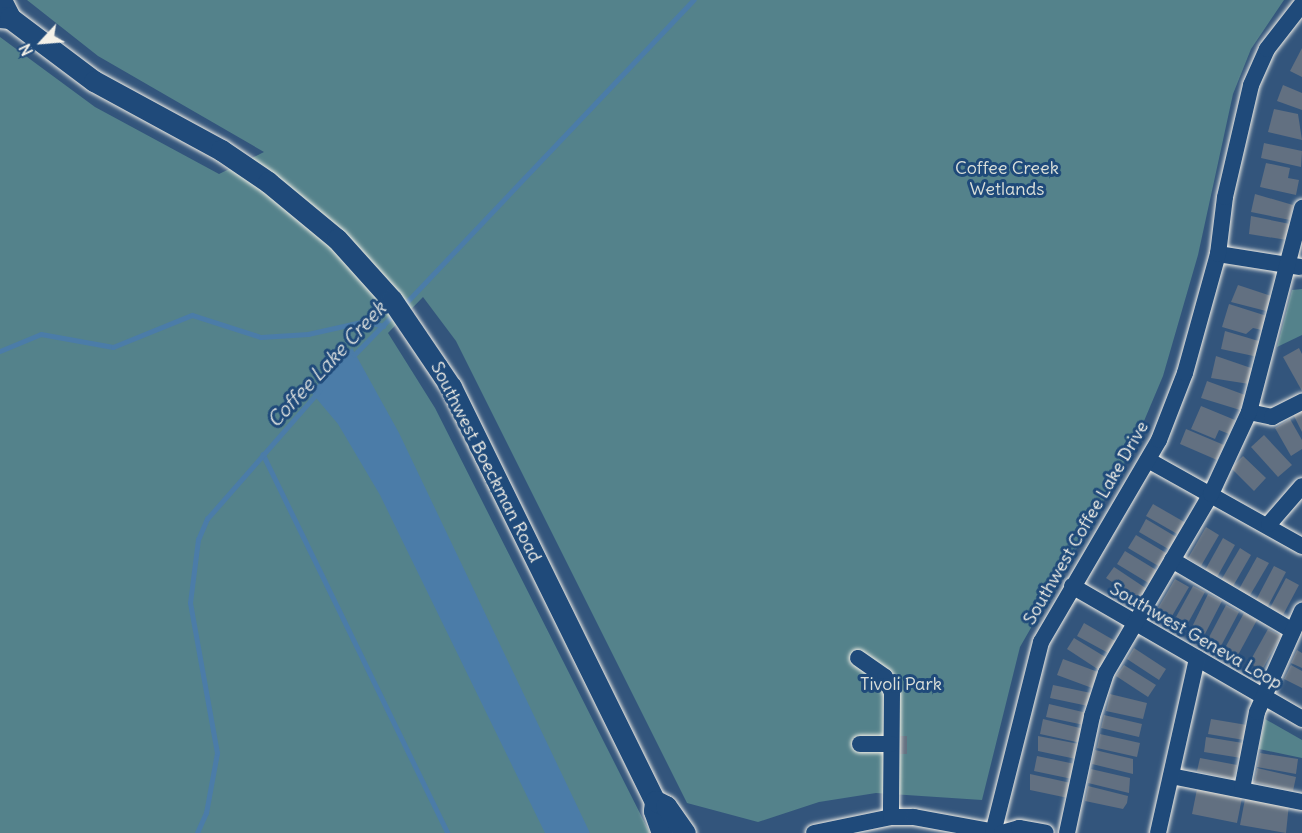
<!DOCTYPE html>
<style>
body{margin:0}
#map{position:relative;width:1302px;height:833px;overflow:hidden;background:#33557c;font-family:Delius,sans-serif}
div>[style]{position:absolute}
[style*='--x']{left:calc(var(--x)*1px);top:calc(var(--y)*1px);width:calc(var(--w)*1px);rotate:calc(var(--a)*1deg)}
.green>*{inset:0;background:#54828b}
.water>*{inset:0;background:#4b7ca8}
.stream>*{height:4.5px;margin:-2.25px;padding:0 2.25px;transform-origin:2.25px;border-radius:2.25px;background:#4b7ca8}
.building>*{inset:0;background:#627081}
.roads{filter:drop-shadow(0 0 2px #f4f1e8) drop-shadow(0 0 2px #f4f1e8)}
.minor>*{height:16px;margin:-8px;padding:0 8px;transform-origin:8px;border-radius:8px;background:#1f4a7a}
.major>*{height:21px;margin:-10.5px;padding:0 10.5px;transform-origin:10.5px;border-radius:10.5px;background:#1f4a7a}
span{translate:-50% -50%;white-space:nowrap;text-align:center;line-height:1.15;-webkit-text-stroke:6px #1f4a7a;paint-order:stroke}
.park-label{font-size:18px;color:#dce0da}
.street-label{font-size:18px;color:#f4f1e8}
.water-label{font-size:20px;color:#dbdfde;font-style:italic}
.north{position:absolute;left:12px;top:12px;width:60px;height:60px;-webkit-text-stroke:4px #1f4a7a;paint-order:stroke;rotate:244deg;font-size:16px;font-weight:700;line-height:24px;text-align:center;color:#f4f1e8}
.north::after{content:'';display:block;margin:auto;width:21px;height:27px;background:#f4f1e8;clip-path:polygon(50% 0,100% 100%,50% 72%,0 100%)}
</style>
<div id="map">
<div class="green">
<i style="clip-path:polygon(27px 0,1284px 0,1251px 49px,1233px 94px,1198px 255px,1163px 376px,1128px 459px,1020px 647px,982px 800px,876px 793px,819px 802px,758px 822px,687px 803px,456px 341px,423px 297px,388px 333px,435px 408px,650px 833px,0 833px,0 37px,95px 107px,219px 174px,264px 152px,98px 56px)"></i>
<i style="clip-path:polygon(1302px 289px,1302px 335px,1277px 347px,1292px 290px)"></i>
<i style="clip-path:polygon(1265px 719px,1302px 740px,1302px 758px,1259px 749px)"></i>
</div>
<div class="water">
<i style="clip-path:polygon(352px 348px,399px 433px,590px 833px,545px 833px,380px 495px,338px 424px,311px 392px)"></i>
</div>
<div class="stream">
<i style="--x:403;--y:306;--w:422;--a:-46.5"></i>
<i style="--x:0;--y:351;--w:44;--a:-22.5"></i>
<i style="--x:41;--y:334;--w:73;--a:10.2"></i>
<i style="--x:113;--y:347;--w:85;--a:-22.1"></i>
<i style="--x:192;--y:315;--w:72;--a:17.7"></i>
<i style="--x:261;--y:337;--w:47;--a:-3.7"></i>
<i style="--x:308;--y:334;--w:59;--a:-12.6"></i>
<i style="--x:366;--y:321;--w:18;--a:16"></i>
<i style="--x:354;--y:355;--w:57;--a:-45.7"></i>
<i style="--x:263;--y:454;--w:422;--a:64"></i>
<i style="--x:197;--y:833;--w:22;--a:-66"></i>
<i style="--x:206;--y:813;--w:61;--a:-79.6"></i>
<i style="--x:217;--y:753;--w:152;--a:-100.2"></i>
<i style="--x:190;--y:603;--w:64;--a:-82.8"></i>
<i style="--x:198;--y:540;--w:23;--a:-67"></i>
<i style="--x:207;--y:519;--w:170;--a:-48.8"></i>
</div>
<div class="building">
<i style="clip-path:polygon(1302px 48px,1302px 77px,1290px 71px)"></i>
<i style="clip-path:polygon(1283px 85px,1302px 93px,1302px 110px,1277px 101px)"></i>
<i style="clip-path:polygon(1274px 109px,1298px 114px,1302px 140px,1268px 132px)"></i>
<i style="clip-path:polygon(1264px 143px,1302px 151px,1301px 167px,1261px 158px)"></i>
<i style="clip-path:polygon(1266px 163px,1290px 168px,1288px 178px,1299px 180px,1296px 195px,1260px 187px)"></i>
<i style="clip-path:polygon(1255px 194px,1293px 205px,1290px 220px,1251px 212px)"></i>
<i style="clip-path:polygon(1251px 216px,1290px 224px,1287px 240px,1249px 234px)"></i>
<i style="clip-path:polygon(1238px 285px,1274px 297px,1270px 312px,1231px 302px)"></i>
<i style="clip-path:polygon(1229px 304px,1270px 317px,1266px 331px,1253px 328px,1246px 334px,1222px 327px)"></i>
<i style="clip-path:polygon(1225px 331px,1262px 342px,1258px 357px,1221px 349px)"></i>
<i style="clip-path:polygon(1299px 348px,1302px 354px,1302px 391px,1283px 357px)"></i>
<i style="clip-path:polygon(1216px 356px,1254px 369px,1249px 384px,1211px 378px)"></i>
<i style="clip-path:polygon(1207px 381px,1245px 395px,1240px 410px,1201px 398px)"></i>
<i style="clip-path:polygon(1201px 406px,1235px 420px,1229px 434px,1219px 430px,1215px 439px,1191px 429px)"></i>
<i style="clip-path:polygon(1302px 409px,1302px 432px,1293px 414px)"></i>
<i style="clip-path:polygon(1290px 419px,1302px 440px,1302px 449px,1291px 456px,1275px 428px)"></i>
<i style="clip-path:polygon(1186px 429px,1224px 445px,1217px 460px,1180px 444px)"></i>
<i style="clip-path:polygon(1264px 435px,1292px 465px,1278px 477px,1251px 447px)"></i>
<i style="clip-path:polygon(1243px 456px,1266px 478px,1254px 491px,1231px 468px)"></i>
<i style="clip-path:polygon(1153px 504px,1186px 523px,1179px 535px,1146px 516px)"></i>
<i style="clip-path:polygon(1146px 519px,1178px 538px,1170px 550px,1139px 532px)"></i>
<i style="clip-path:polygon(1206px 527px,1219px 535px,1201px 566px,1188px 558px)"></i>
<i style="clip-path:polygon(1136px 535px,1168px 554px,1160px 567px,1128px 548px)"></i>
<i style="clip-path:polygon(1223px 538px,1235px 545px,1216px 579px,1204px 572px)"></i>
<i style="clip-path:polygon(1240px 548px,1251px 555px,1232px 588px,1220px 582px)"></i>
<i style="clip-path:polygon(1125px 551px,1158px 571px,1150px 584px,1117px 564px)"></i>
<i style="clip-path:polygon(1257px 557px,1269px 563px,1249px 597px,1238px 591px)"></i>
<i style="clip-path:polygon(1274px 566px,1286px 572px,1267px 608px,1255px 602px)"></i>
<i style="clip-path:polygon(1114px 567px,1147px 589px,1140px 600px,1106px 578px)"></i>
<i style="clip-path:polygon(1286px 578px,1299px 585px,1283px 615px,1270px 608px)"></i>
<i style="clip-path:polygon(1175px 579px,1189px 587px,1172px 616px,1158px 608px)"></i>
<i style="clip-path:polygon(1193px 586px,1205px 592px,1188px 623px,1176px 617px)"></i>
<i style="clip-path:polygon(1208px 594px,1222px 601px,1205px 634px,1192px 627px)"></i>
<i style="clip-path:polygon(1226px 605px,1239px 612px,1221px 646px,1208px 639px)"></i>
<i style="clip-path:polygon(1244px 613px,1257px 620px,1238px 655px,1225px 648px)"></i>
<i style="clip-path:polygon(1084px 623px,1117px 642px,1110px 654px,1077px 636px)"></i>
<i style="clip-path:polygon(1268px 629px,1281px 636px,1262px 670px,1249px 663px)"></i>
<i style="clip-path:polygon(1074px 638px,1107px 658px,1099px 670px,1067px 649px)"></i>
<i style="clip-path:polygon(1134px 648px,1166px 669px,1159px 680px,1127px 659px)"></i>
<i style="clip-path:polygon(1297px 650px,1302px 653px,1302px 668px,1291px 663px)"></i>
<i style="clip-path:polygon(1063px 659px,1098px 672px,1092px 688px,1057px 675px)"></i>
<i style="clip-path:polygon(1124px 665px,1156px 685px,1148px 697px,1116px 676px)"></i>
<i style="clip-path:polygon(1291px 665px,1302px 671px,1302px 688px,1284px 679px)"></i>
<i style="clip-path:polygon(1053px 685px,1091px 693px,1088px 706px,1050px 698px)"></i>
<i style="clip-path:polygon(1110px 694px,1147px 703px,1143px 719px,1106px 711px)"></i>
<i style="clip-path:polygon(1049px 704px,1087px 713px,1084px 725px,1046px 717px)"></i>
<i style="clip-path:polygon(1104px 715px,1142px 724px,1139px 737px,1101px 728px)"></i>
<i style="clip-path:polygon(1043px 719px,1084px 729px,1081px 743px,1040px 734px)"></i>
<i style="clip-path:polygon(1211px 719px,1247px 725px,1244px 740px,1208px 734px)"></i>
<i style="clip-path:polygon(1100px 734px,1140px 743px,1137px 757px,1097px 748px)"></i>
<i style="clip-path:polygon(894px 736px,907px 736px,907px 754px,895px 754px)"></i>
<i style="clip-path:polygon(1038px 736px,1079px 744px,1076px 759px,1038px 751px)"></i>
<i style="clip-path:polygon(1206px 737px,1243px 743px,1241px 758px,1204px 752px)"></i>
<i style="clip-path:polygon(1095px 750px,1133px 759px,1133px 774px,1092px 764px)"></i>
<i style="clip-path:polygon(1260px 753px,1298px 759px,1296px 774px,1257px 767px)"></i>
<i style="clip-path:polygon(1037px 756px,1075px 764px,1072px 779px,1034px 771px)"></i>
<i style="clip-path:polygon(1200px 758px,1237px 765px,1234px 779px,1197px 771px)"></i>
<i style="clip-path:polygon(1257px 768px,1296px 777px,1293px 791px,1254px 782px)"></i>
<i style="clip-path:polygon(1091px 769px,1130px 778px,1129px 793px,1088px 783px)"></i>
<i style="clip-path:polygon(1030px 774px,1071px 783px,1068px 798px,1030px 790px)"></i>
<i style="clip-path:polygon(1088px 786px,1128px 796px,1127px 803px,1123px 809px,1085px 801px)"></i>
<i style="clip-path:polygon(1197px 789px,1242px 798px,1237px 823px,1192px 814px)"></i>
<i style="clip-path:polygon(1245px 799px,1289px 804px,1286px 833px,1240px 825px)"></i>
</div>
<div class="roads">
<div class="minor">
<i style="--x:1218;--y:254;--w:83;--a:9"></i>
<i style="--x:1249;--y:412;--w:24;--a:12"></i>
<i style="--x:1272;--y:417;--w:34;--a:-27"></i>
<i style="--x:1148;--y:460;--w:176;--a:29.2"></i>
<i style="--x:1269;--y:524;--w:50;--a:-49"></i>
<i style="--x:1172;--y:560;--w:140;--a:30.4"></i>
<i style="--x:1072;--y:586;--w:266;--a:30"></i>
<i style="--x:858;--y:658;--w:33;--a:35"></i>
<i style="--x:885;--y:677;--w:17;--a:66"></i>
<i style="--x:892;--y:693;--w:124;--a:90.5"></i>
<i style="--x:860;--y:744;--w:31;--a:0"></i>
<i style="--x:1171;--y:776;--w:134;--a:11.2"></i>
<i style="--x:1242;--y:789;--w:78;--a:-79"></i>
<i style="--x:1257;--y:712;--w:111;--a:-66"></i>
<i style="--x:814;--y:833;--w:79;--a:-11.7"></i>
<i style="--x:891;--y:817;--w:23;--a:0"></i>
<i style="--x:914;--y:817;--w:88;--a:10.4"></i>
<i style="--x:993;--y:833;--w:197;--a:-75.9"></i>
<i style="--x:1041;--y:642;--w:234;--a:-59.7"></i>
<i style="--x:1159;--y:440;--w:72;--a:-68.8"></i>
<i style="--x:1185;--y:373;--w:123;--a:-74.5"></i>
<i style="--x:1218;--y:254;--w:57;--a:-83"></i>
<i style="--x:1225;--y:197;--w:115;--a:-76.9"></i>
<i style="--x:1251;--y:85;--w:39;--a:-66"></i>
<i style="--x:1267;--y:49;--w:57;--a:-52.1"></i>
<i style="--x:1002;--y:833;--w:18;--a:-16"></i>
<i style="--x:1019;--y:828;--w:27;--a:10"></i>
<i style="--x:1067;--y:833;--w:120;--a:-77.9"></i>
<i style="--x:1092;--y:716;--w:45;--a:-72"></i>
<i style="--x:1106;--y:673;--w:208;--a:-59.6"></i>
<i style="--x:1211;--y:494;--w:90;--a:-65.1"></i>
<i style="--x:1249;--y:412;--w:211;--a:-75.4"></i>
<i style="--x:1158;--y:833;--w:179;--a:-77.4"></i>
</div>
<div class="major">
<i style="--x:1;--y:0;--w:20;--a:63"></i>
<i style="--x:0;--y:17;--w:10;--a:6"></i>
<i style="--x:10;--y:18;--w:105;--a:36.9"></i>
<i style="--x:94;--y:81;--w:145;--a:28.5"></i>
<i style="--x:221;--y:150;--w:57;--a:34.2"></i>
<i style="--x:268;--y:182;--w:89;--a:39.6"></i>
<i style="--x:337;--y:239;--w:82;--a:48"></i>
<i style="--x:392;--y:300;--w:105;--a:55.9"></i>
<i style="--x:451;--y:387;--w:462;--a:63.8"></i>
<i style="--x:655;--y:801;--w:10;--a:96"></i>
<i style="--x:654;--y:811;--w:23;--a:70"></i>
<i style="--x:656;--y:801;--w:11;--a:27"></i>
<i style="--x:666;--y:806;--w:33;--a:55"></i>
</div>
</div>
<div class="park-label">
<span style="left:1007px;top:179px">Coffee Creek<br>Wetlands</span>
<span style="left:901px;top:684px">Tivoli Park</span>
</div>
<div class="street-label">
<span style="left:486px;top:462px;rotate:63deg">Southwest Boeckman Road</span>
<span style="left:1086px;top:523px;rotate:-60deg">Southwest Coffee Lake Drive</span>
<span style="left:1196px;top:636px;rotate:30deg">Southwest Geneva Loop</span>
</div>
<div class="water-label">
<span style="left:326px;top:364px;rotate:-47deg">Coffee Lake Creek</span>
</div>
<div class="north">N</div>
</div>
